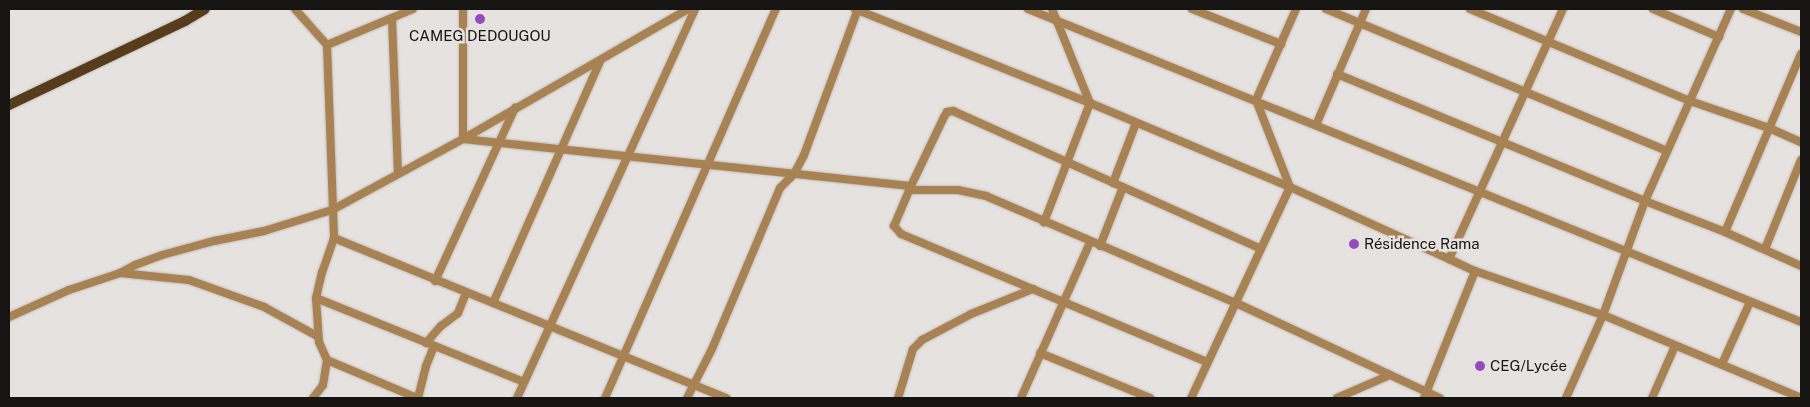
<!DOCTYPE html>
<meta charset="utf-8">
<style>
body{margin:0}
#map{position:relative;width:1810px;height:407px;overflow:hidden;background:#e6e2df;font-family:"Public Sans",sans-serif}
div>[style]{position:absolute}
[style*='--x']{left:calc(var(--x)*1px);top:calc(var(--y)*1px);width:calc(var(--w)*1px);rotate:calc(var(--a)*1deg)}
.roads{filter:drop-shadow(0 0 1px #c1bdba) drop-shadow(0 0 1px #c1bdba)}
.minor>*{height:8px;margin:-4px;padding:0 4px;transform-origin:4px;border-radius:4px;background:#a88252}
.major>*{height:10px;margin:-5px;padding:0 5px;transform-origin:5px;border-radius:5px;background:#563c1b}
.dots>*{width:14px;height:14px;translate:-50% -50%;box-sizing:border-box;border:2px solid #e6e2df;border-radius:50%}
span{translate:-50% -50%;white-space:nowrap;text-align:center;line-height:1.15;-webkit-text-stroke:5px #e6e2df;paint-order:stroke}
.poi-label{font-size:15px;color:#161514}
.left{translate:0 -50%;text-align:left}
.frame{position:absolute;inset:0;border:10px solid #161514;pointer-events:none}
</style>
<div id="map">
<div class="roads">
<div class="minor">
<i style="--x:295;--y:9;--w:48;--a:48.4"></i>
<i style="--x:327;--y:45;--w:193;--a:87.9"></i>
<i style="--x:334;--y:238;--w:36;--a:109"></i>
<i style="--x:322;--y:272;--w:27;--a:103"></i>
<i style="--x:316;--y:298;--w:44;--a:86.1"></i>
<i style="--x:319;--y:342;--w:20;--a:66"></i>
<i style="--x:327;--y:360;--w:98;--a:22.9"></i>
<i style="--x:463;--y:9;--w:130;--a:90"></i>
<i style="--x:463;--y:139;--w:450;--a:6"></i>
<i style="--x:855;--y:9;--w:253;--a:21.8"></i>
<i style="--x:1090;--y:103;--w:128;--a:111.1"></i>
<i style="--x:1028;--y:9;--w:834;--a:22.04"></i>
<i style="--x:1052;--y:9;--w:101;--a:68"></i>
<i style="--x:1090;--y:103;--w:217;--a:22.8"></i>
<i style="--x:1290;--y:187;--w:233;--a:115.1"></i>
<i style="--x:1192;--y:9;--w:96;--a:21.5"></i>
<i style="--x:1296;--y:9;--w:99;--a:113.7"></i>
<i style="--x:1256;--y:100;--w:93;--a:68.7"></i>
<i style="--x:1290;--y:187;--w:175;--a:24.4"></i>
<i style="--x:1449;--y:259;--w:275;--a:-65.5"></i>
<i style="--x:1326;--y:9;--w:369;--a:22.6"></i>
<i style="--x:1470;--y:9;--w:238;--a:22.7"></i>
<i style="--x:1690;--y:101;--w:83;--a:18.9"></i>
<i style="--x:1769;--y:128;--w:35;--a:24"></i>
<i style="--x:1653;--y:9;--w:72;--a:23"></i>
<i style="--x:1743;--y:9;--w:62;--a:21.6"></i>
<i style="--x:392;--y:18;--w:155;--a:87.8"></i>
<i style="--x:327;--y:45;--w:93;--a:-22.7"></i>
<i style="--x:1337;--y:74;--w:333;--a:22.4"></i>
<i style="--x:1645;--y:201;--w:86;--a:21.2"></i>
<i style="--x:1725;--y:232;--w:83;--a:24.1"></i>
<i style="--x:1316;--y:125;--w:126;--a:-66.7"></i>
<i style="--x:1113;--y:183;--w:64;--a:-69"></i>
<i style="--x:909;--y:190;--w:49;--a:0"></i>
<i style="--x:958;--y:190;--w:29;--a:12"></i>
<i style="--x:986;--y:196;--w:272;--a:23.2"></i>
<i style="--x:1236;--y:303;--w:225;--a:25"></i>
<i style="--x:1725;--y:232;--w:194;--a:-66.9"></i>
<i style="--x:334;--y:238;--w:424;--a:22.2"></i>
<i style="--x:1100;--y:246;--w:63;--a:-68.7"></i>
<i style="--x:1765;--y:249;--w:96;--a:-68"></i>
<i style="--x:1449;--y:259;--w:29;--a:25"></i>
<i style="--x:1475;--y:271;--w:135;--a:19"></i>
<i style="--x:1603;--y:315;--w:121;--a:-69.8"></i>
<i style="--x:1645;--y:201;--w:210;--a:-65.9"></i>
<i style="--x:120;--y:273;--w:69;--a:5.8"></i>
<i style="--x:189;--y:280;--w:80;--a:19.8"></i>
<i style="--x:264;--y:307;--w:60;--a:28.7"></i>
<i style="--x:435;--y:281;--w:191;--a:-65.2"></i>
<i style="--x:316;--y:298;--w:224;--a:22"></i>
<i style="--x:493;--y:303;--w:265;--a:-66.1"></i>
<i style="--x:9;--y:317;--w:66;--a:-24.2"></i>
<i style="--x:69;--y:290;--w:54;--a:-18.4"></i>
<i style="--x:120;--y:273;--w:17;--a:-28"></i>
<i style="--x:135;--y:265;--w:29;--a:-20"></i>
<i style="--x:162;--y:255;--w:54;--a:-15.1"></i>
<i style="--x:214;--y:241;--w:51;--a:-11.3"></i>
<i style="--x:264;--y:231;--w:71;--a:-17.2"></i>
<i style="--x:332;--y:210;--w:149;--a:-28.5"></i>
<i style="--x:463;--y:139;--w:260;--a:-30"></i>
<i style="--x:426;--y:343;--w:23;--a:-49"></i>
<i style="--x:441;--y:326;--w:21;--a:-37"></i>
<i style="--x:458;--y:313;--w:22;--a:-68"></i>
<i style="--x:1040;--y:353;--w:119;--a:22.2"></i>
<i style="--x:1207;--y:362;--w:332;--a:-157.3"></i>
<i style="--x:901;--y:234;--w:11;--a:-131"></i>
<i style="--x:894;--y:226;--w:39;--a:-67"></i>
<i style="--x:909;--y:190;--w:81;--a:-64.4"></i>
<i style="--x:944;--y:117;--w:6;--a:-59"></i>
<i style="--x:947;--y:112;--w:6;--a:-9"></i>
<i style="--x:953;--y:111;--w:335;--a:24.1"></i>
<i style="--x:1722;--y:364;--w:68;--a:-65.7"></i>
<i style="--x:313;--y:398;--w:16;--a:-52"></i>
<i style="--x:323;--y:385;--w:25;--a:-81"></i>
<i style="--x:418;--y:398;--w:33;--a:-76"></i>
<i style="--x:426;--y:366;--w:22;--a:-68"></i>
<i style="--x:517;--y:398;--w:428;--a:-65.4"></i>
<i style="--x:605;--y:398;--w:425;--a:-66.3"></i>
<i style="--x:687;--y:398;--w:55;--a:-63"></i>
<i style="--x:712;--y:349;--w:175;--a:-67.1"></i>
<i style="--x:780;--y:188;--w:20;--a:-45"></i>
<i style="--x:794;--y:174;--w:21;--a:-62"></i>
<i style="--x:804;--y:155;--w:156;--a:-69.7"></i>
<i style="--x:898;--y:398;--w:51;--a:-73"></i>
<i style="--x:913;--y:349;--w:13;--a:-45"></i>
<i style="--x:922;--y:340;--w:55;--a:-28"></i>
<i style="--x:971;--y:314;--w:67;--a:-22"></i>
<i style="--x:1021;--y:398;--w:171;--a:-66.1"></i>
<i style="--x:1337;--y:398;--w:58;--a:-23.5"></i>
<i style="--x:1424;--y:398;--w:137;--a:-68.1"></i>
<i style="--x:1566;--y:398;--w:91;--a:-66"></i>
<i style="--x:1603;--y:315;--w:215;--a:22.7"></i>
<i style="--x:1652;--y:398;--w:57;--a:-66.1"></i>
</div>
<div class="major">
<i style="--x:9;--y:105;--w:195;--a:-25.5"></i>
<i style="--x:185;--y:21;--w:23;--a:-31"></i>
</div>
</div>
<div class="dots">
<i style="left:480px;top:19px;background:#944bbe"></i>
<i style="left:1354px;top:244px;background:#944bbe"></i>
<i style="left:1480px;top:366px;background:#944bbe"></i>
</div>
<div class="poi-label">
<span style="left:480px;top:36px">CAMEG DEDOUGOU</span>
<span class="left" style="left:1364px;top:244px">Résidence Rama</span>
<span class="left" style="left:1490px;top:366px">CEG/Lycée</span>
</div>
<div class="frame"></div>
</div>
